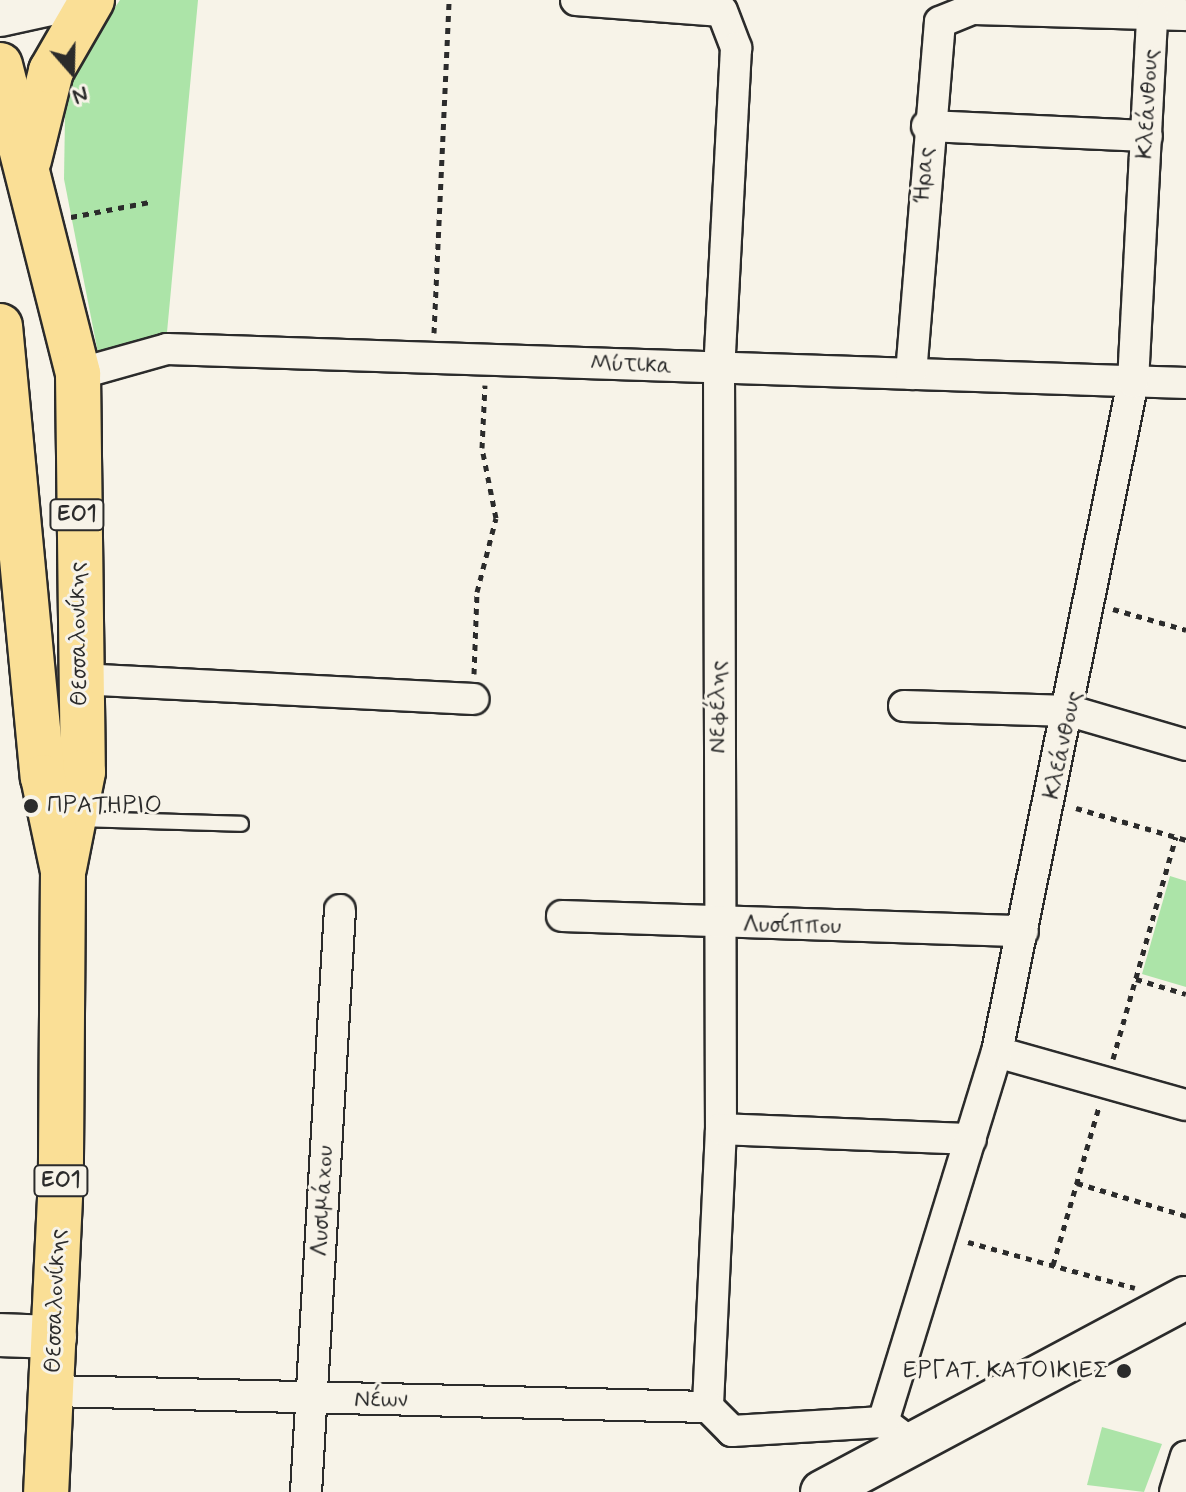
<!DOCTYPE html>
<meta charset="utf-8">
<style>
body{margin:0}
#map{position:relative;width:1186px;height:1492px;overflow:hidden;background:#f7f3e8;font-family:Mynerve,sans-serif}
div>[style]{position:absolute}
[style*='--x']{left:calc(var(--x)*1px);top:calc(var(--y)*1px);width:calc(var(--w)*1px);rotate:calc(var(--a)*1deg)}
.green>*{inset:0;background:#ace4a8}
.path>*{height:5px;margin-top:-2.5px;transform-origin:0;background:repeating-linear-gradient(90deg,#2b2b2b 0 6px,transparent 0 12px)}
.roads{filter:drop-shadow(2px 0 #2b2b2b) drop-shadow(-2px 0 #2b2b2b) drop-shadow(0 2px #2b2b2b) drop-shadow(0 -2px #2b2b2b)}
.lane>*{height:14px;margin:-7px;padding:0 7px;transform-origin:7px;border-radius:7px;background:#f7f3e8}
.street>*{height:30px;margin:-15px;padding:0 15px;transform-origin:15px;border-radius:15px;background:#f7f3e8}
.secondary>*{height:42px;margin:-21px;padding:0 21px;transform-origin:21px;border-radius:21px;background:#f7f3e8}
.primary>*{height:44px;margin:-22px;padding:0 22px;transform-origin:22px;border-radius:22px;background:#fadf96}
.dots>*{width:22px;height:22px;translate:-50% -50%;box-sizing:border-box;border:4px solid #f7f3e8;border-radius:50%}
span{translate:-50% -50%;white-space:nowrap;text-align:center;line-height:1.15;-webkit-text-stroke:6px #f7f3e8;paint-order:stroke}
.shield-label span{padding:2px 6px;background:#f7f3e8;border:2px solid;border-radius:6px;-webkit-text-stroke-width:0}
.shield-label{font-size:22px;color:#2b2b2b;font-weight:700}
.street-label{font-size:24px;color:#2b2b2b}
.poi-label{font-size:24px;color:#2b2b2b}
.left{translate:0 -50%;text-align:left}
.right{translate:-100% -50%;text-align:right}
.north{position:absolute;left:32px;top:32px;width:80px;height:80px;-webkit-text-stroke:6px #f7f3e8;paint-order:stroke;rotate:160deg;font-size:22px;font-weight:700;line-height:32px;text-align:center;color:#2b2b2b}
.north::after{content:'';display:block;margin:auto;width:28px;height:36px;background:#2b2b2b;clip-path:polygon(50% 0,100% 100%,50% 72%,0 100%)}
</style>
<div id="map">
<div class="green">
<div style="clip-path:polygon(120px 0,198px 0,166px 343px,98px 353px,64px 179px,65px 115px,74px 69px)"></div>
<div style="clip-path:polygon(1170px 876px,1186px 881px,1186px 987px,1142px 974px)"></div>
<div style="clip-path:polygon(1102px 1427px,1162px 1444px,1144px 1492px,1087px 1485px)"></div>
</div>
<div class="path">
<div style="--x:71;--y:217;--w:80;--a:-10.8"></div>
<div style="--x:434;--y:333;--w:333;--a:-87.4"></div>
<div style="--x:1113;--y:609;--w:76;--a:16"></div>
<div style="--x:474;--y:674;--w:82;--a:-87.9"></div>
<div style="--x:477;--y:592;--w:76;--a:-75.6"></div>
<div style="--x:496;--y:518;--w:71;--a:-101.3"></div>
<div style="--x:482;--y:448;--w:63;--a:-87.3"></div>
<div style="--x:1076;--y:808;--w:115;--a:16.2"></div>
<div style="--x:1136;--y:979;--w:52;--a:16.7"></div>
<div style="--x:1113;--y:1059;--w:231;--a:-74.2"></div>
<div style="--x:1077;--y:1183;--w:114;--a:16.8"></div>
<div style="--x:968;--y:1242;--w:173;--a:15.4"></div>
<div style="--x:1053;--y:1265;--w:165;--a:-73.8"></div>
</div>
<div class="roads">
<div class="lane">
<div style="--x:77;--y:819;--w:164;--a:1.7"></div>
</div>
<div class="street">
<div style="--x:576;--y:0;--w:146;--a:4.3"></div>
<div style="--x:722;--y:11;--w:40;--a:69"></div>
<div style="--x:736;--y:48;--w:320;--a:93"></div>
<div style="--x:719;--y:368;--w:761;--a:89.85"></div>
<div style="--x:721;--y:1129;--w:278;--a:92.7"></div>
<div style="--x:972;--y:9;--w:214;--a:1.6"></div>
<div style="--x:927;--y:126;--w:220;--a:2.6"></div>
<div style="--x:78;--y:374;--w:92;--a:-15.7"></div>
<div style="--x:167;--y:349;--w:1020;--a:1.91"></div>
<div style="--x:911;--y:374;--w:353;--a:-85.3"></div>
<div style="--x:940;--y:22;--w:35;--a:-22"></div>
<div style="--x:972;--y:9;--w:9;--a:-84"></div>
<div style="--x:79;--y:679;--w:395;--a:2.9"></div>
<div style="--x:904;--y:706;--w:166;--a:1.7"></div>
<div style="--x:1070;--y:711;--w:121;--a:16.3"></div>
<div style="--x:562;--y:916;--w:461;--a:1.9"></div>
<div style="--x:997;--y:1052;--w:196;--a:15.7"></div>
<div style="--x:721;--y:1129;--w:250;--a:2.3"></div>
<div style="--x:53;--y:1391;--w:655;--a:1.4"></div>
<div style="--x:708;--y:1407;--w:34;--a:45"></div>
<div style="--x:732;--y:1431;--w:151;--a:-3.4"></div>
<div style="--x:912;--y:1444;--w:36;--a:-143"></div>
<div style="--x:883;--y:1422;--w:387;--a:-72.9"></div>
<div style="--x:997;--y:1052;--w:684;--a:-78.53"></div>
<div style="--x:1133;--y:382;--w:368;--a:-87"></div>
<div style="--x:306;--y:1492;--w:583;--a:-86.66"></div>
<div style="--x:1175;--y:1492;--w:37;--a:-73"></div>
</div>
<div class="secondary">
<div style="--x:0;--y:15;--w:70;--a:-12.4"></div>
<div style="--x:0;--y:1335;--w:55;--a:2.1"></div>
<div style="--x:822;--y:1492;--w:412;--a:-28.1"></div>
</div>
<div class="primary">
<div style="--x:0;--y:65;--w:319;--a:75.8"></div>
<div style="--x:78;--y:374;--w:398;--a:89.3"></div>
<div style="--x:83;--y:772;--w:98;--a:101.2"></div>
<div style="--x:29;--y:160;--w:92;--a:-76.1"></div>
<div style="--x:51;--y:71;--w:82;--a:-60"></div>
<div style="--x:0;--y:326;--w:453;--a:84.6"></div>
<div style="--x:43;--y:777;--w:96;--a:78"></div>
<div style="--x:63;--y:871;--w:306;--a:90.4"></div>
<div style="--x:61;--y:1177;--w:315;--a:92.7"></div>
</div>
</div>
<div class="dots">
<div style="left:31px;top:806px;background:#2b2b2b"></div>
<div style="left:1124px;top:1371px;background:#2b2b2b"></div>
</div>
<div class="shield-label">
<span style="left:77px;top:515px">ΕΟ1</span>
<span style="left:61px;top:1181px">ΕΟ1</span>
</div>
<div class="street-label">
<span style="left:1148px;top:104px;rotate:-87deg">Κλεάνθους</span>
<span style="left:924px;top:175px;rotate:-86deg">Ήρας</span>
<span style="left:631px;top:365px;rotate:2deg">Μύτικα</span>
<span style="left:79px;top:634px;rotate:-91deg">Θεσσαλονίκης</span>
<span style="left:718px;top:707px;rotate:-90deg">Νεφέλης</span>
<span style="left:1063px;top:745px;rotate:-78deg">Κλεάνθους</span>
<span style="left:792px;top:926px;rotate:1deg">Λυσίππου</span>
<span style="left:323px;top:1201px;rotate:-87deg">Λυσιμάχου</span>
<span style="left:56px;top:1301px;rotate:-88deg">Θεσσαλονίκης</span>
<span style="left:381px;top:1400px;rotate:1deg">Νέων</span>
</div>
<div class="poi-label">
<span class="left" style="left:47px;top:806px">ΠΡΑΤΗΡΙΟ</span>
<span class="right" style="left:1108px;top:1371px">ΕΡΓΑΤ. ΚΑΤΟΙΚΙΕΣ</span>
</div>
<div class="north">N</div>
</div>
